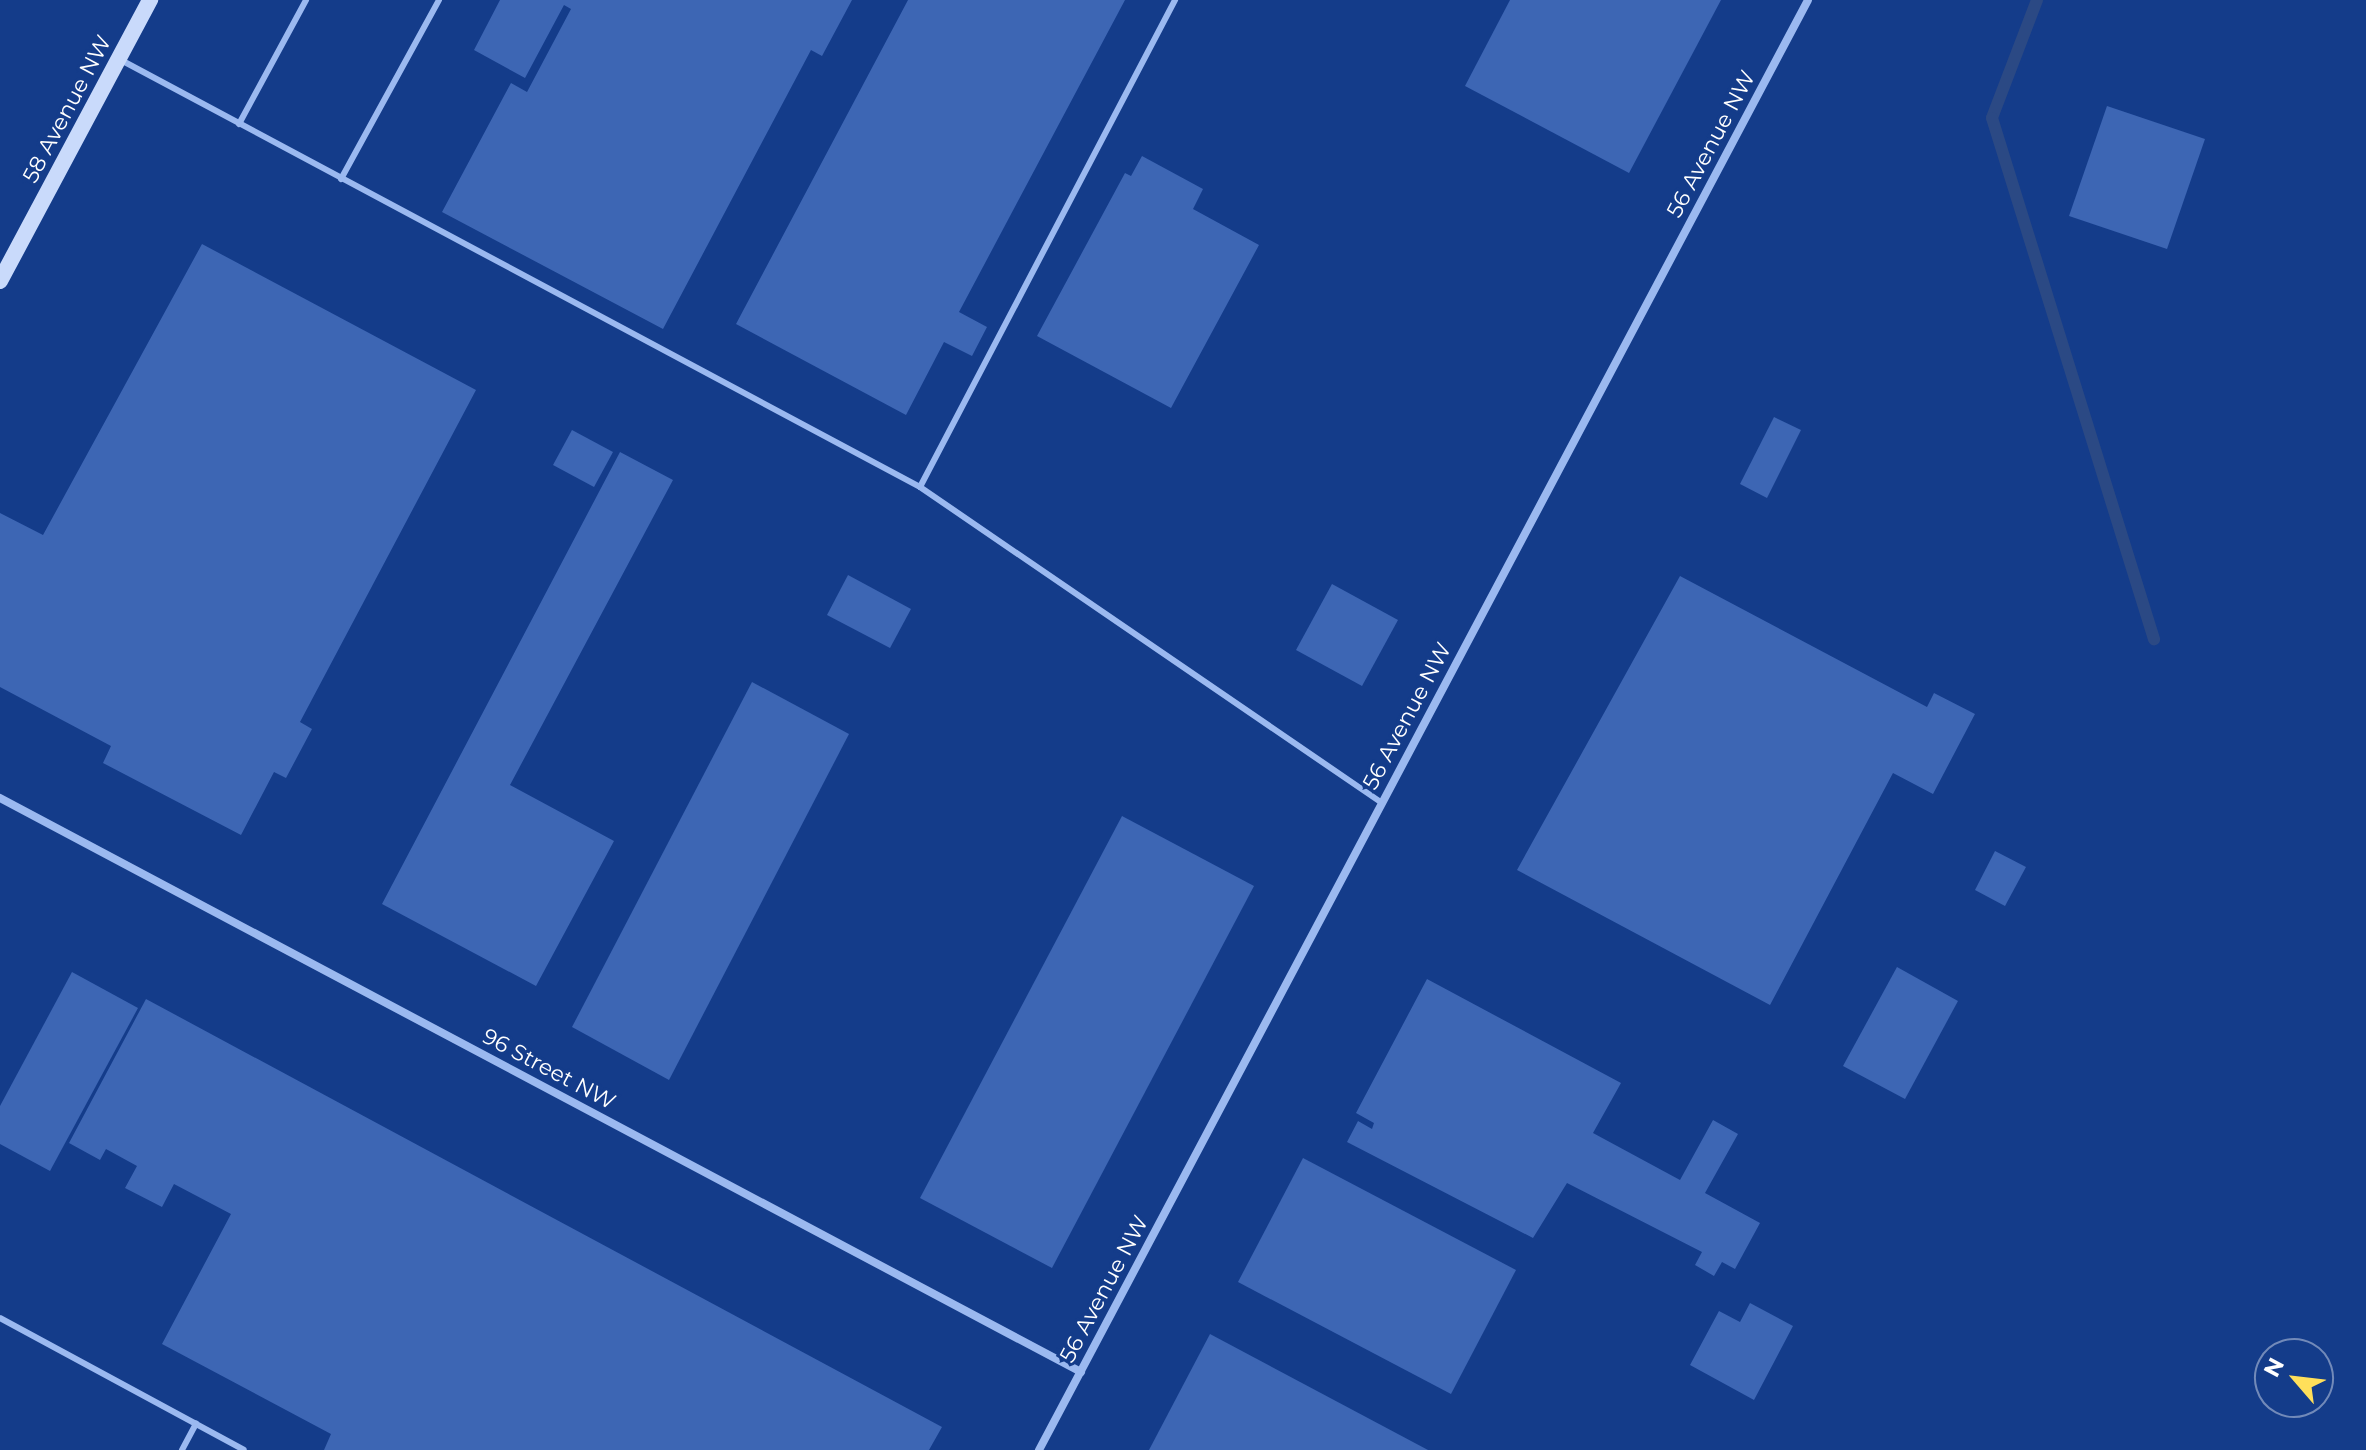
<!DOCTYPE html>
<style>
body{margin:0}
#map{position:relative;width:2366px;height:1450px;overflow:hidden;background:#143c8a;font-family:Montserrat,sans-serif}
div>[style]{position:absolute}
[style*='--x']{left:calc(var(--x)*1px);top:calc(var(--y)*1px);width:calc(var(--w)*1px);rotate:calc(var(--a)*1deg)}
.stream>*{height:12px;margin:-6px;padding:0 6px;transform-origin:6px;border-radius:6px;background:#2b4984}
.building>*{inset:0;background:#3d66b4}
.lane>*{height:6px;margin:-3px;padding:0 3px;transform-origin:3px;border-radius:3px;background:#9bb9f0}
.street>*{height:8px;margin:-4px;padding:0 4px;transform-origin:4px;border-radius:4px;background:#9bb9f0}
.secondary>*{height:16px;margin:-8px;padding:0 8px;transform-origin:8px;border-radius:8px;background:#c9dafb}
span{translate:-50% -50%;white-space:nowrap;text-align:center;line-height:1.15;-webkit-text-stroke:6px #143c8a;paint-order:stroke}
.street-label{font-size:22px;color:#fff}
.north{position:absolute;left:2254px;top:1338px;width:80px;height:80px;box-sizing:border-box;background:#143c8a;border:2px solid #728ab9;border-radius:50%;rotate:298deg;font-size:22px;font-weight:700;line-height:32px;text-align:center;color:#fff}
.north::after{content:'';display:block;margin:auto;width:28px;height:36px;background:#ffdf5a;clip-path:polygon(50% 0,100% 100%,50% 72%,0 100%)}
</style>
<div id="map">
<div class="stream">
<div style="--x:2037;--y:0;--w:126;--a:110.9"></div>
<div style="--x:1992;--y:118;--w:546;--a:72.73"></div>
</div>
<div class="building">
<div style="clip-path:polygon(500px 0,852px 0,822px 56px,811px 50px,663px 329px,442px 212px,511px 83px,527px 92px,571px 9px,564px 5px,525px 78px,474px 50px)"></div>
<div style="clip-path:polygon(908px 0,1125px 0,959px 312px,987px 327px,972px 356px,944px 342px,906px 415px,736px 324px)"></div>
<div style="clip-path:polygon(1510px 0,1721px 0,1629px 173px,1465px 86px)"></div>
<div style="clip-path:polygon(2107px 106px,2205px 139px,2167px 249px,2069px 216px)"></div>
<div style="clip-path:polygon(1142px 156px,1203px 189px,1193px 209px,1259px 245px,1171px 408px,1037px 336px,1125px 173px,1131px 176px)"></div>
<div style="clip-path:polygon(202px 244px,476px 390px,300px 722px,312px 729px,286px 778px,274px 772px,241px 835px,103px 763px,111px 746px,0 687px,0 513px,43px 535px)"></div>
<div style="clip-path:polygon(1774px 417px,1801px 430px,1767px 498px,1740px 484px)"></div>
<div style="clip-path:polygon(572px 430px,613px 452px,594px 487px,553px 465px)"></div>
<div style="clip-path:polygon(620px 452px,673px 480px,510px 785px,614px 841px,536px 986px,382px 904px)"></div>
<div style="clip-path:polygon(848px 575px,911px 609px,890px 648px,827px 615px)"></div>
<div style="clip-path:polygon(1680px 576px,1927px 707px,1934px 693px,1975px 714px,1933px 794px,1893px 773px,1770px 1005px,1517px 870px)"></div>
<div style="clip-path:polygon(1332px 584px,1398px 620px,1362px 686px,1296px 650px)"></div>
<div style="clip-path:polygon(752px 682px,849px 734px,669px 1080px,572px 1027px)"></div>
<div style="clip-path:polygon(1122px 816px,1254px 886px,1052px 1268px,920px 1198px)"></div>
<div style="clip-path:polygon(1995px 851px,2026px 867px,2005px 906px,1975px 890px)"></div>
<div style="clip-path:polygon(1897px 967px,1958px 1001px,1905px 1099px,1843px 1066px)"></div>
<div style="clip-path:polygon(72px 972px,138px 1008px,50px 1171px,0 1144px,0 1106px)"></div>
<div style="clip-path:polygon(1427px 979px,1621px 1083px,1593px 1133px,1680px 1180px,1713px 1120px,1738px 1134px,1705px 1193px,1760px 1223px,1735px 1269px,1722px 1262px,1714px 1276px,1695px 1265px,1702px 1252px,1567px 1183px,1533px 1238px,1347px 1142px,1358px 1121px,1372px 1129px,1374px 1123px,1356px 1113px)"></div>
<div style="clip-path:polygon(146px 999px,942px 1427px,929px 1450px,324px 1450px,331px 1434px,162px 1344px,231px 1214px,174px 1184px,162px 1207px,125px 1188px,137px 1166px,106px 1149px,100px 1160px,69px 1143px)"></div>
<div style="clip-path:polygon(1303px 1158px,1516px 1270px,1451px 1394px,1238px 1282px)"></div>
<div style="clip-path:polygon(1750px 1303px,1793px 1326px,1754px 1400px,1690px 1365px,1719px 1311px,1740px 1322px)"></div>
<div style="clip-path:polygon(1210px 1334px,1428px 1450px,1149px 1450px)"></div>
</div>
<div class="lane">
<div style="--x:119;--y:59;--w:908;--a:28.12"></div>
<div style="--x:920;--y:487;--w:550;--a:-62.36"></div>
<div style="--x:239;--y:124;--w:141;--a:-61.6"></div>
<div style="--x:341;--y:179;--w:204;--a:-61.3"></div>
<div style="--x:920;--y:487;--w:560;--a:34.37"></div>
<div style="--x:0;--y:1318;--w:277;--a:28.4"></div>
<div style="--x:182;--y:1450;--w:30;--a:-62"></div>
</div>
<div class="street">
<div style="--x:0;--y:798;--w:1224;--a:27.97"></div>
<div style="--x:1039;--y:1450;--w:1641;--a:-62.06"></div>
</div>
<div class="secondary">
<div style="--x:0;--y:281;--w:319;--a:-61.9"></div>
</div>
<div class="street-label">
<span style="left:67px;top:109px;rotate:-62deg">58 Avenue NW</span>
<span style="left:1711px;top:144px;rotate:-62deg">56 Avenue NW</span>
<span style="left:1407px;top:716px;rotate:-62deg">56 Avenue NW</span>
<span style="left:549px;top:1069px;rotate:28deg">96 Street NW</span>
<span style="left:1104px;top:1289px;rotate:-62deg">56 Avenue NW</span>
</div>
<div class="north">N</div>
</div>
